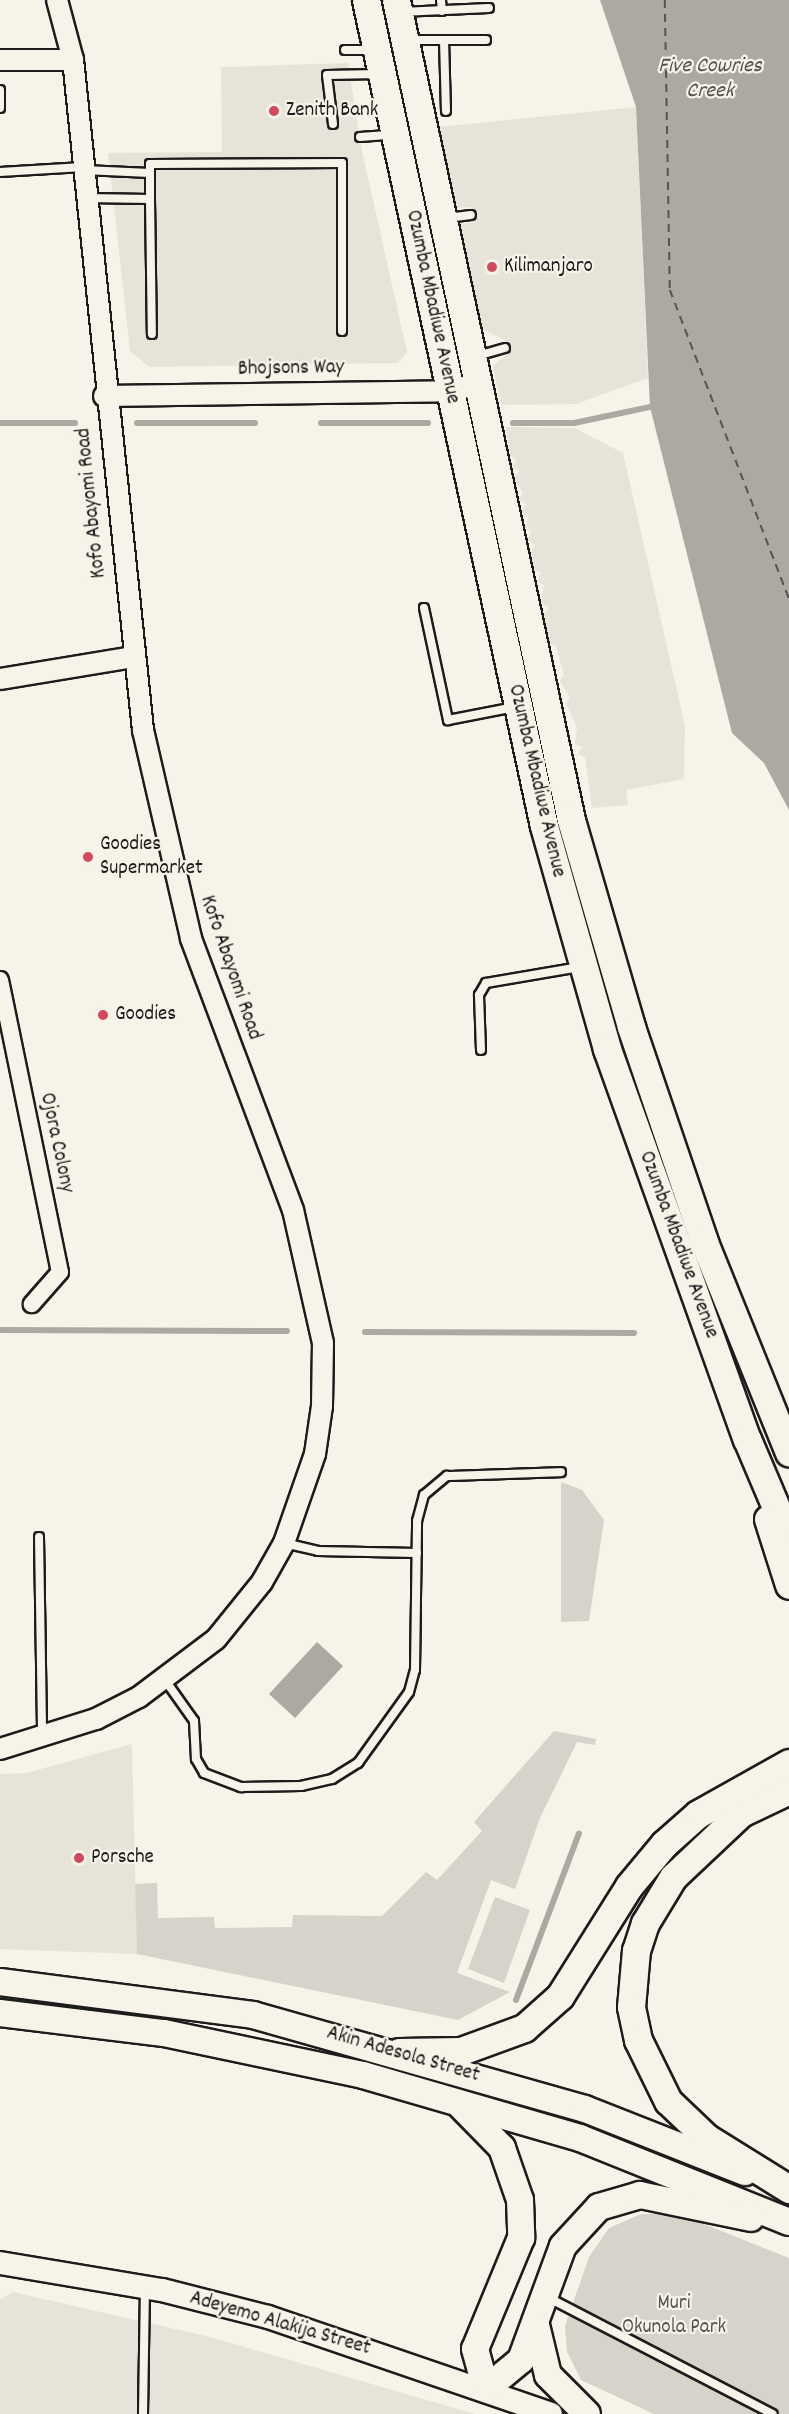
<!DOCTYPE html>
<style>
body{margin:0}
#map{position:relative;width:789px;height:2414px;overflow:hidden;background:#f7f3e8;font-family:Dekko,sans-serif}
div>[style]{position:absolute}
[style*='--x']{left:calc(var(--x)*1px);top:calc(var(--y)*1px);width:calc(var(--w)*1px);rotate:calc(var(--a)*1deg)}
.built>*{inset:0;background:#e6e3d9}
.green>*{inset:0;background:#d7d3cb}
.water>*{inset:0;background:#aca9a2}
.stream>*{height:6px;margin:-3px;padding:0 3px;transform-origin:3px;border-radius:3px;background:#aca9a2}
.ferry>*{height:1.5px;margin-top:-0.75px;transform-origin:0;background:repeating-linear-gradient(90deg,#565452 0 8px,transparent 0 14px)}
.roads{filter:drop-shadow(2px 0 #1c1c1c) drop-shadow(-2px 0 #1c1c1c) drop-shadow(0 2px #1c1c1c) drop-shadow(0 -2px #1c1c1c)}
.service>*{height:8px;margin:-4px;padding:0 4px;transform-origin:4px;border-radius:4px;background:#f7f3e8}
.minor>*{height:16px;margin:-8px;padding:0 8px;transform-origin:8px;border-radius:8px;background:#f7f3e8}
.tertiary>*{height:20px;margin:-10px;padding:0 10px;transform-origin:10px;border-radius:10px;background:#f7f3e8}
.secondary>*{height:22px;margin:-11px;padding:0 11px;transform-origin:11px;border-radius:11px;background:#f7f3e8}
.primary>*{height:26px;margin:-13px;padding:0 13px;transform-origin:13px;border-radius:13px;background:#f7f3e8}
.trunk>*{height:27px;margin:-13.5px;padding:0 13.5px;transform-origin:13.5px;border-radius:13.5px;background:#f7f3e8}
.dots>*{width:16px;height:16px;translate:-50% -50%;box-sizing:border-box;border:3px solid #f7f3e8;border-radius:50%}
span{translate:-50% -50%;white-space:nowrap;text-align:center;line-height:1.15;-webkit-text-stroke:4.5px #f7f3e8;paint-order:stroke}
.poi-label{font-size:21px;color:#1c1c1c}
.left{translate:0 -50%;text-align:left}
.street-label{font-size:21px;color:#1c1c1c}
.park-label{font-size:21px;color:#545351}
.water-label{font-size:22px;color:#565452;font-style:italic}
</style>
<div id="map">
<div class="built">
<div style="clip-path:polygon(348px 63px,362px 151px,407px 352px,398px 363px,150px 367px,130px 351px,108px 153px,222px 152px,221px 67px)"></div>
<div style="clip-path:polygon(636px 107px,648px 378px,576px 404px,501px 405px,493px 366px,506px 355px,505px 340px,479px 328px,456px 224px,472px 223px,470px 207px,456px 208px,439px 127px)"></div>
<div style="clip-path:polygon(506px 427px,574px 428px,623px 453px,685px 726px,684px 779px,626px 790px,628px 805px,592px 808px,585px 757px,578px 754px,582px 747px,575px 744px,577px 728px,566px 704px,570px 698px,560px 681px,564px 675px,556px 646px,549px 644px,544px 614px,549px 608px,541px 603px,544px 585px,537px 581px,541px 573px,534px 569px,530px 553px,535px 545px,527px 540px,532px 531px,524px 527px,529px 518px,521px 512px,526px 504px,518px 500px,523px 493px,514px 478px,519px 471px,512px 467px,517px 460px,510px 456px)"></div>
<div style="clip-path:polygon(132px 1744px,137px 1954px,0 1949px,0 1774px,26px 1773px)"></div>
<div style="clip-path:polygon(13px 2292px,210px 2337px,475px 2414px,0 2414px,0 2299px)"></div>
</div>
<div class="green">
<div style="clip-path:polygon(561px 1482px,582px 1490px,604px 1520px,589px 1621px,561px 1622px)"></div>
<div style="clip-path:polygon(554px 1731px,596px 1739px,595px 1745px,577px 1742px,540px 1818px,515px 1889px,491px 1880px,457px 1973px,510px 1992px,458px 2020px,137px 1954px,135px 1884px,157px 1883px,158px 1918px,214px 1917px,215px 1928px,292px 1927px,293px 1915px,382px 1916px,426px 1872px,437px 1880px,482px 1831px,474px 1822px)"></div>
<div style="clip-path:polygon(495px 1897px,530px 1910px,504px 1983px,468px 1969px)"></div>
<div style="clip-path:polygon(641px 2214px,679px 2214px,789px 2258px,789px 2414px,654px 2414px,581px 2380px,567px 2352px,565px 2326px,589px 2257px,609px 2228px)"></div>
</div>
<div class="water">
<div style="clip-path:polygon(600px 0,789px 0,789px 810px,764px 763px,732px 733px,650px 407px,636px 107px)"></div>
<div style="clip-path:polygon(317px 1642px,343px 1666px,295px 1718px,269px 1694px)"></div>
</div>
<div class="stream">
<div style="--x:0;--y:423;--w:75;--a:0"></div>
<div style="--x:137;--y:423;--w:118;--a:0"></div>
<div style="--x:321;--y:423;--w:107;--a:0"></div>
<div style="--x:513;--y:423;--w:61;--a:0"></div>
<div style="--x:574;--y:423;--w:78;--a:-11.9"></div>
<div style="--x:0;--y:1330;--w:287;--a:0.2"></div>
<div style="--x:365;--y:1332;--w:269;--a:0.2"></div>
<div style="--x:516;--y:2000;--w:178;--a:-69.3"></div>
</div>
<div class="ferry">
<div style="--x:665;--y:0;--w:290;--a:89"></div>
<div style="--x:670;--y:290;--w:331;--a:68.9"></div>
</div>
<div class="roads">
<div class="service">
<div style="--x:441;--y:0;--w:11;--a:85"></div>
<div style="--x:401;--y:12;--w:88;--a:-2.6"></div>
<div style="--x:408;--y:40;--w:78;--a:0"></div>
<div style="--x:444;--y:40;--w:71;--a:88.4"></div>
<div style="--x:345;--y:50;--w:28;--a:0"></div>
<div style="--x:0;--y:90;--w:18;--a:90"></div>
<div style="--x:333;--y:124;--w:49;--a:-97"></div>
<div style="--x:327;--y:75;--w:51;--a:-1.1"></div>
<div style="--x:360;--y:137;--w:31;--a:-4"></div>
<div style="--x:84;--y:170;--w:66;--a:2.6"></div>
<div style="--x:150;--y:173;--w:9;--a:-90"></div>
<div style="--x:150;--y:164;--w:192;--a:-0.3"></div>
<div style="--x:342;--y:163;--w:168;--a:90"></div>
<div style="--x:0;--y:172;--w:83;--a:-3.4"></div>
<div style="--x:86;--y:198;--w:64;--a:0.9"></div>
<div style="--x:150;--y:199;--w:135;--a:89.2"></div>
<div style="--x:150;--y:199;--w:26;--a:-90"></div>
<div style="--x:447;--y:218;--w:24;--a:-7"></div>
<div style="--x:477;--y:356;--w:29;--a:-16"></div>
<div style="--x:424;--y:608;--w:115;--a:77.9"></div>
<div style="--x:448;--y:720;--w:68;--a:-11"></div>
<div style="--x:481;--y:1050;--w:55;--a:-92.1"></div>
<div style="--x:479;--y:995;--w:14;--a:-60"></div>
<div style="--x:486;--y:983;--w:95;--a:-9.7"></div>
<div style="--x:39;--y:1537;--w:200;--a:89.1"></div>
<div style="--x:284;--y:1543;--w:35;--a:13"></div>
<div style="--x:318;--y:1551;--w:99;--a:1.2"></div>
<div style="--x:165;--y:1680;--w:50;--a:54.7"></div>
<div style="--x:194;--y:1721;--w:38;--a:87"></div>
<div style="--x:196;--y:1759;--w:16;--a:60"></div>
<div style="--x:204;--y:1773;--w:40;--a:21"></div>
<div style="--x:241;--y:1787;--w:60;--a:-1"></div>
<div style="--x:301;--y:1786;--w:32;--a:-13"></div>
<div style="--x:332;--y:1779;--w:31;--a:-32"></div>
<div style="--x:358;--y:1763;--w:87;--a:-54.3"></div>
<div style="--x:409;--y:1692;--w:23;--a:-75"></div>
<div style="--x:415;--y:1670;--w:149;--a:-89.2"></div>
<div style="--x:417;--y:1521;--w:27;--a:-75"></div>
<div style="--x:424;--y:1495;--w:30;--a:-40"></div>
<div style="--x:447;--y:1476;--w:114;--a:-2"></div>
<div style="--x:547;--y:2297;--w:254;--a:27.4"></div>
<div style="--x:143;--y:2414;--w:127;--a:-89.1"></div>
</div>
<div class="minor">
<div style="--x:0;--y:980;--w:298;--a:78.4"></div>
<div style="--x:60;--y:1272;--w:43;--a:131.2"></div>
</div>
<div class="tertiary">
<div style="--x:0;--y:60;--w:73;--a:0"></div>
<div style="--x:104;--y:396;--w:346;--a:-0.8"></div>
<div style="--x:450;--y:391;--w:28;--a:-15"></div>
<div style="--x:0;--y:679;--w:135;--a:-9.4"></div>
<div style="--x:0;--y:1749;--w:101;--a:-17.4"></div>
<div style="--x:96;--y:1719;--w:48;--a:-27.1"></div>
<div style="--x:139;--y:1697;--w:96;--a:-37"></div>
<div style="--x:216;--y:1639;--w:73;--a:-51.1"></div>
<div style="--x:262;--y:1582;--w:45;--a:-60.6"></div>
<div style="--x:284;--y:1543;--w:94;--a:-70.8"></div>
<div style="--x:315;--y:1454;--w:49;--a:-81.7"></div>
<div style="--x:322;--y:1406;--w:63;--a:-89.1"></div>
<div style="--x:323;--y:1343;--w:136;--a:-102.7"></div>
<div style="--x:293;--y:1210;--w:290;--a:-110.6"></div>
<div style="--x:191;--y:938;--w:213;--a:-103"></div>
<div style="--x:143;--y:730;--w:674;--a:-95.96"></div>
<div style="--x:73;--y:60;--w:62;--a:-104.9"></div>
</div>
<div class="secondary">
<div style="--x:0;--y:2263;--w:164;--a:9.5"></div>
<div style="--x:162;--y:2290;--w:109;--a:14.3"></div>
<div style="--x:268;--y:2317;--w:299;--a:18.9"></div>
</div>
<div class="primary">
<div style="--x:0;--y:1982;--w:255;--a:7.4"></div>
<div style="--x:253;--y:2015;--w:345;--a:15.8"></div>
<div style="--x:585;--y:2109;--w:172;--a:21.5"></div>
<div style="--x:0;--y:2013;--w:165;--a:7"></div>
<div style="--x:164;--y:2033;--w:203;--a:11.9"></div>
<div style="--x:363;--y:2075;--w:226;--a:16.2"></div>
<div style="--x:580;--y:2138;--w:225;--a:21.9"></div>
<div style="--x:458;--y:2103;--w:63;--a:45.6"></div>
<div style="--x:502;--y:2148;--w:55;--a:70.9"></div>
<div style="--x:520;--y:2200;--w:38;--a:88"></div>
<div style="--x:521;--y:2238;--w:120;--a:112.5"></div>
<div style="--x:475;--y:2349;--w:41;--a:74.6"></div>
<div style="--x:486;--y:2389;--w:45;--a:-39.6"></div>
<div style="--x:521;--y:2360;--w:121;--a:-69.8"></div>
<div style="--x:563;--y:2246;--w:53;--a:-47.3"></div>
<div style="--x:599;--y:2207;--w:43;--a:-16.3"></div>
<div style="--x:640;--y:2195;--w:113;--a:11.7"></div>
<div style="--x:536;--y:2325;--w:51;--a:76.5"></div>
<div style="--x:548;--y:2375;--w:55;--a:45"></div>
</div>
<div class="trunk">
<div style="--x:366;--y:0;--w:845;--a:77.84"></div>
<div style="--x:544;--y:826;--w:232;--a:74.2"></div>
<div style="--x:607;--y:1049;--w:414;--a:70.3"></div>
<div style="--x:747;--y:1439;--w:108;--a:67"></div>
<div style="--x:396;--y:0;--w:838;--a:77.95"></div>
<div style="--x:571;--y:820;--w:216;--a:73.8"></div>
<div style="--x:631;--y:1027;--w:227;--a:71.2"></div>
<div style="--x:704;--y:1242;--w:227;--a:68"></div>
<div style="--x:768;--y:1519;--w:69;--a:72.3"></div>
<div style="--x:789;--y:1790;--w:53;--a:154.4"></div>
<div style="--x:741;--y:1813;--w:93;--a:136.7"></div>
<div style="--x:673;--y:1877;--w:54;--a:121.3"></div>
<div style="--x:645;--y:1923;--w:28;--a:108"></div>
<div style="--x:636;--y:1950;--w:57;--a:95"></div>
<div style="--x:631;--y:2007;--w:34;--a:78"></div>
<div style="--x:638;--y:2040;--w:68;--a:63.8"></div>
<div style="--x:668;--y:2101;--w:54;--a:43.5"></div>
<div style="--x:707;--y:2138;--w:97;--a:31.9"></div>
<div style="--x:399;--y:2052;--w:62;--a:-0.9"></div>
<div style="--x:461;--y:2051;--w:67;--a:-20.1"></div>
<div style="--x:524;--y:2028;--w:48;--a:-41.6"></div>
<div style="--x:560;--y:1996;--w:130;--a:-57.9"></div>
<div style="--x:629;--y:1886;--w:55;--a:-50.2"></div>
<div style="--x:664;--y:1844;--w:45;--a:-41.4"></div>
<div style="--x:698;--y:1814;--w:104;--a:-29.3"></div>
</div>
</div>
<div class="dots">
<div style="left:274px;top:111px;background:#d1495b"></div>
<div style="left:492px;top:267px;background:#d1495b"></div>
<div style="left:88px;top:857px;background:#d1495b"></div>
<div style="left:103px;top:1015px;background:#d1495b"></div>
<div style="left:79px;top:1858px;background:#d1495b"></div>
</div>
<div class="poi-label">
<span class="left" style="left:286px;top:111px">Zenith Bank</span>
<span class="left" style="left:504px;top:267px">Kilimanjaro</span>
<span class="left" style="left:100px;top:857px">Goodies<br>Supermarket</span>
<span class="left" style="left:115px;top:1015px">Goodies</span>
<span class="left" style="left:91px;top:1858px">Porsche</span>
</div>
<div class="street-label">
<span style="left:432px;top:307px;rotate:78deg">Ozumba Mbadiwe Avenue</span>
<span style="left:291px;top:369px;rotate:-1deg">Bhojsons Way</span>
<span style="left:92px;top:503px;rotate:-96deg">Kofo Abayomi Road</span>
<span style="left:536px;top:781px;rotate:77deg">Ozumba Mbadiwe Avenue</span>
<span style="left:230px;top:968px;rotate:71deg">Kofo Abayomi Road</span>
<span style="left:56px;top:1143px;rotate:78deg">Ojora Colony</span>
<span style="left:678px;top:1245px;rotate:70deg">Ozumba Mbadiwe Avenue</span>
<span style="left:403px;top:2055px;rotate:16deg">Akin Adesola Street</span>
<span style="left:280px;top:2324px;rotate:16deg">Adeyemo Alakija Street</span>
</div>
<div class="park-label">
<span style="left:674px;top:2316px">Muri<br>Okunola Park</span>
</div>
<div class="water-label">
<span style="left:710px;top:79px">Five Cowries<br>Creek</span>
</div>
</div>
